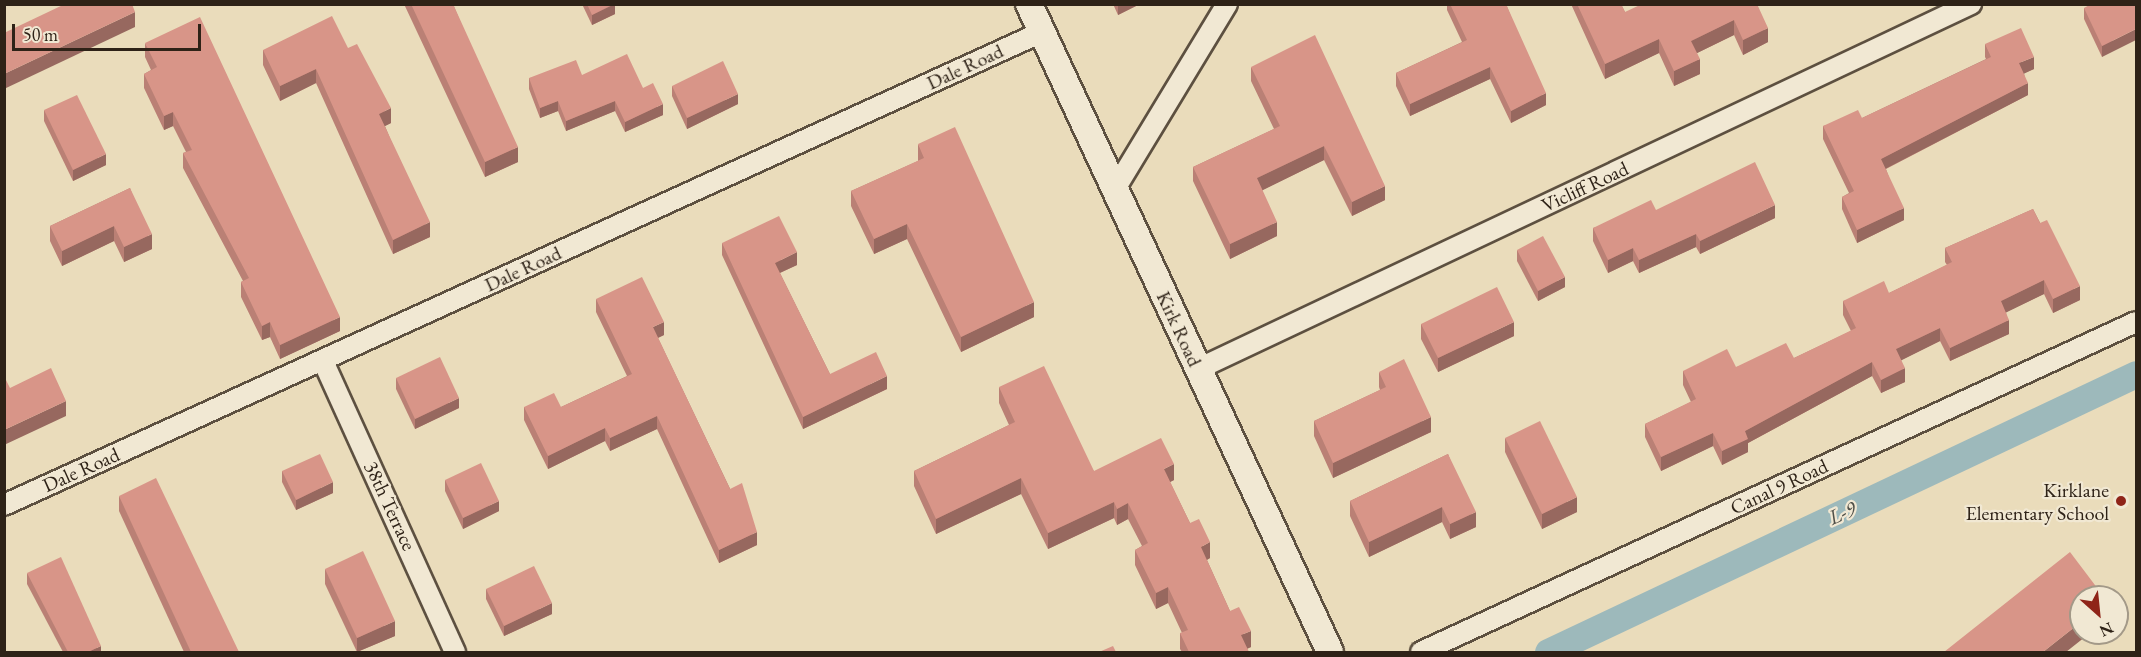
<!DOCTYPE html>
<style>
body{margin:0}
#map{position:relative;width:2141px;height:657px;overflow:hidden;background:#eadcbb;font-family:"EB Garamond",serif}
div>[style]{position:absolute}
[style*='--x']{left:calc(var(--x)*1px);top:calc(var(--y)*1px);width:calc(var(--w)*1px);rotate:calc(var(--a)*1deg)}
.canal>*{height:27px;margin:-13.5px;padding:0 13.5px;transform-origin:13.5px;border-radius:13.5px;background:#9db9bb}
.roads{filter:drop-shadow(2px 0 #5d5040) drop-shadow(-2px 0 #5d5040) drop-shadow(0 2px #5d5040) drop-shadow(0 -2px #5d5040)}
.minor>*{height:20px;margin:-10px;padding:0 10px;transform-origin:10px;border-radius:10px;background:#f1e8d3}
.tertiary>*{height:26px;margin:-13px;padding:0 13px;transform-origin:13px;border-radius:13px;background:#f1e8d3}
.wall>*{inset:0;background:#ba8075}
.shaded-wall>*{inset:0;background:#97685f}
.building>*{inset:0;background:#d89588}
.dots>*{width:16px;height:16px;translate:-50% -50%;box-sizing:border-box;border:3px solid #f1e8d3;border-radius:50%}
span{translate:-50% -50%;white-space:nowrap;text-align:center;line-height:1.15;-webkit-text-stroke:4.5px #f1e8d3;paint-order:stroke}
.street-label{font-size:20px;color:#2e2217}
.poi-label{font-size:20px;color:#2e2217}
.right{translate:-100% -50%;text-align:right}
.water-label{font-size:21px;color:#4f4f48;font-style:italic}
.frame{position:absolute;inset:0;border:6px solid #2e2217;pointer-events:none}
.north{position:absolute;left:2069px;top:585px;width:60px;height:60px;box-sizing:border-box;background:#f1e8d3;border:2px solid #a39988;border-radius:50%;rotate:153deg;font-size:16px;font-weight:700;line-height:24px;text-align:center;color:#2e2217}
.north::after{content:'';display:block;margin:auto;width:21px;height:27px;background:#8f2418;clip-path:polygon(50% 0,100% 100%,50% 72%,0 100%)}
.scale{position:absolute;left:12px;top:24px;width:189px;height:27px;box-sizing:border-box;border:3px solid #2e2217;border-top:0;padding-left:8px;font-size:18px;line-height:21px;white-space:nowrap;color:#2e2217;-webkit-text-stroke:4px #f1e8d3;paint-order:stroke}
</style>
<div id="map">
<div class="canal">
<div style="--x:1548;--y:652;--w:650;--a:-25.3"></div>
</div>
<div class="roads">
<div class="minor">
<div style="--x:1115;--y:189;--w:216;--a:-58.8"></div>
<div style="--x:323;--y:361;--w:320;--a:65.6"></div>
<div style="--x:1198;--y:369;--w:855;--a:-25.28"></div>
<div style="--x:4;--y:505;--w:1141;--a:-24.5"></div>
<div style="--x:1421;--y:652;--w:787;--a:-24.78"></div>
</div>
<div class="tertiary">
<div style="--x:1029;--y:4;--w:714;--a:65.08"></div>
</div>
</div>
<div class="wall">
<div style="clip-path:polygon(404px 4px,453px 4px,518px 162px,485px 177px)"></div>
<div style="clip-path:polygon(582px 4px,615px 4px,615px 14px,592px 25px)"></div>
<div style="clip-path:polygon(1113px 4px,1140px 4px,1118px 15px)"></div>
<div style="clip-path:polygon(1447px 4px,1506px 4px,1546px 105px,1511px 123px,1490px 79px,1410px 116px,1396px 86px,1396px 73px,1462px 42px,1447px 10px)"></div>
<div style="clip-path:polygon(1571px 4px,1621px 4px,1625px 12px,1757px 4px,1768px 42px,1743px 55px,1734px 35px,1697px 53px,1700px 74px,1674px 86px,1659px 53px,1605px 79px)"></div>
<div style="clip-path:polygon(2136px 4px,2102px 57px,2084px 19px,2084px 8px)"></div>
<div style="clip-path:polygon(145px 43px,340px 331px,280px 359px,270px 337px,262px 340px,241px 297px,241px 282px,243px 281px,183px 168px,183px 153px,186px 152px,173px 126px,164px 130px,144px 88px,144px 74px,151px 70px,145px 57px)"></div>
<div style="clip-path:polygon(1985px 44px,2034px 69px,2024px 73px,2028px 95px,1886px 169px,1904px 220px,1857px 243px,1842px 209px,1842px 197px,1849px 193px,1823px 139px,1823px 126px,1862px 118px,1986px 59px,1985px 57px)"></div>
<div style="clip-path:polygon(348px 48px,391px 123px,385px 126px,430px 237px,393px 254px,316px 83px,280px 101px,263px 65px,263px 50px)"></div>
<div style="clip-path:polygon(1251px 67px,1385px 200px,1352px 216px,1324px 160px,1262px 190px,1277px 236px,1230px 259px,1193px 181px,1193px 167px,1274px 129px,1251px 81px)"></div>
<div style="clip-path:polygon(582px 75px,643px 88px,663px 115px,625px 132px,615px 111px,566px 131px,558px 111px,540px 118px,529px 89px,529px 78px)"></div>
<div style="clip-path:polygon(672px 86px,738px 104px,687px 129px,672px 96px)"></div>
<div style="clip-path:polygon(44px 110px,106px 165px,73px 181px,44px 121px)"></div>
<div style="clip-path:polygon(918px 144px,1034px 317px,961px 352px,907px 239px,874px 254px,851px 206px,851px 191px,918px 161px)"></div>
<div style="clip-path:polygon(130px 188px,152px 249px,124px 262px,114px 241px,62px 266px,50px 241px,50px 226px)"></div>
<div style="clip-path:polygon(2033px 209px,2080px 300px,2053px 313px,2044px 294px,2006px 312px,2009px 334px,1950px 361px,1940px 341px,1901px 360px,1905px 382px,1881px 393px,1872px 376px,1748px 443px,1748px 452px,1722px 465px,1713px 446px,1661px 471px,1645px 437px,1645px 424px,1691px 402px,1683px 385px,1683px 371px,1736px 367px,1794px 358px,1851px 331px,1843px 315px,1843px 301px,1889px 293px,1947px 265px,1945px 262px,1945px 248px)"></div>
<div style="clip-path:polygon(1656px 210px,1775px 218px,1700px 254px,1696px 247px,1639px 273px,1633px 261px,1608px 273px,1593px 241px,1593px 228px)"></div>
<div style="clip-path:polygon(722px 243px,797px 265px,780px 273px,830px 374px,887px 389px,803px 429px,722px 255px)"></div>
<div style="clip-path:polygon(1517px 250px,1565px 287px,1538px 301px,1517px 261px)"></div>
<div style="clip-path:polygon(596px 299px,664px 335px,658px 338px,757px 545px,719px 563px,657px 429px,610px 451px,605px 441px,548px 469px,524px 420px,524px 407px,561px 407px,627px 376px,596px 312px)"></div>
<div style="clip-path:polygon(1421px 324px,1514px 336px,1438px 372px,1421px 339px)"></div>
<div style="clip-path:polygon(1379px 372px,1431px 432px,1333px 478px,1314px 436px,1314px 421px,1380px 390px,1379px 387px)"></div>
<div style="clip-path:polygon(396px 378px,459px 408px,415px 429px,396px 389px)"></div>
<div style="clip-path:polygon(999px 387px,1094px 471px,1174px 480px,1170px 482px,1190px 523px,1210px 558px,1207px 560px,1230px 611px,1251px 647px,1247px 649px,1249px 652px,1182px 652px,1180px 649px,1180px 633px,1182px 633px,1168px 603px,1156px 609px,1135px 565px,1135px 550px,1142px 546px,1128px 519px,1117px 525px,1114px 518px,1048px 549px,1021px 494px,936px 534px,914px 486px,914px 471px,1009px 425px,999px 403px)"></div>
<div style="clip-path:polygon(1505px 438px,1577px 512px,1542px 529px,1505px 452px)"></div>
<div style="clip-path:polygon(1448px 454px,1476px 527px,1450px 539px,1442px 522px,1369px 557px,1350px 516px,1350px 501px)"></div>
<div style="clip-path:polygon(282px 471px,333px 493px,296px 510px,282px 482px)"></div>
<div style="clip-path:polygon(445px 480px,499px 511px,463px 529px,445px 491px)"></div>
<div style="clip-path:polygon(119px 496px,239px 652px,184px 652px,119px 511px)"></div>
<div style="clip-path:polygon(325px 569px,395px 636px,357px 652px,325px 584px)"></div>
<div style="clip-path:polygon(27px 573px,101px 652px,63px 652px,27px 584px)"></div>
<div style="clip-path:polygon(486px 589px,552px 614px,504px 636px,486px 599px)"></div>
</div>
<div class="shaded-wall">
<div style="clip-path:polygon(615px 4px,615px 14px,592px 25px,592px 15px)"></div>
<div style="clip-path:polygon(1118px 4px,1140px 4px,1118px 15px)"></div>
<div style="clip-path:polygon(135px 12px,135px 27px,4px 89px,4px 74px)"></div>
<div style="clip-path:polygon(1734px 20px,1734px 35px,1691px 56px,1691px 41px)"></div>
<div style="clip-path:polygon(1768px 28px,1768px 42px,1743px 55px,1743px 40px)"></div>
<div style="clip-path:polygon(2136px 29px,2136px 40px,2102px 57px,2102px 46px)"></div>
<div style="clip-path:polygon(1659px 39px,1659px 53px,1605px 79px,1605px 64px)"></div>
<div style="clip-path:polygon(2034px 57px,2034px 69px,2019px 76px,2019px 63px)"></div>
<div style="clip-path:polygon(1700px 59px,1700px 74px,1674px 86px,1674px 71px)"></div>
<div style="clip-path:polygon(1490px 67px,1490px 79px,1410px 116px,1410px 104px)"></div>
<div style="clip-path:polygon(316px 69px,316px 83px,280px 101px,280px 86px)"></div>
<div style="clip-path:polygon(2028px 83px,2028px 95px,1881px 171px,1881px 159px)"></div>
<div style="clip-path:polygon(1546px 93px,1546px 105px,1511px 123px,1511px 111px)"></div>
<div style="clip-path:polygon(738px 94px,738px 104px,687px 129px,687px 118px)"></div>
<div style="clip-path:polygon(558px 101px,558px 111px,540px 118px,540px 108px)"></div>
<div style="clip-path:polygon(615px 101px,615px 111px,566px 131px,566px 121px)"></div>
<div style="clip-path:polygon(663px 104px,663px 115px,625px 132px,625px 122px)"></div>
<div style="clip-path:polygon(391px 108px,391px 123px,379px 129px,379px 114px)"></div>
<div style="clip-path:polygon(173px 112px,173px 126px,164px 130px,164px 116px)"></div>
<div style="clip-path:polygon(1324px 146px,1324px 160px,1257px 193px,1257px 178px)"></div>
<div style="clip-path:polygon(518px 147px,518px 162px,485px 177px,485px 162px)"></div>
<div style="clip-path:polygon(106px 154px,106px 165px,73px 181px,73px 170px)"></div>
<div style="clip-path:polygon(1385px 186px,1385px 200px,1352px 216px,1352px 202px)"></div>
<div style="clip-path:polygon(1775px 205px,1775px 218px,1700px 254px,1700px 241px)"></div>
<div style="clip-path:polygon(1904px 208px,1904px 220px,1857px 243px,1857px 230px)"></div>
<div style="clip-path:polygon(430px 222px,430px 237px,393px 254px,393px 240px)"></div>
<div style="clip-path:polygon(1277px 222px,1277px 236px,1230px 259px,1230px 244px)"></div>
<div style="clip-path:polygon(907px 224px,907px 239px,874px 254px,874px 239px)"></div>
<div style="clip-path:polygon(114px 226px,114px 241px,62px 266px,62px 251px)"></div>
<div style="clip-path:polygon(152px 234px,152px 249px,124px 262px,124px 247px)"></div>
<div style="clip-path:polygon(1696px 234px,1696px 247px,1639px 273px,1639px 260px)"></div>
<div style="clip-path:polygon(1633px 248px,1633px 261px,1608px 273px,1608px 260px)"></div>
<div style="clip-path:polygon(797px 252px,797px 265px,775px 275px,775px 263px)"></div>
<div style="clip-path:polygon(1565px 277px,1565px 287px,1538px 301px,1538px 291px)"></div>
<div style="clip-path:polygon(2044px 280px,2044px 294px,2001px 315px,2001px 301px)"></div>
<div style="clip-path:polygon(2080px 286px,2080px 300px,2053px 313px,2053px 299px)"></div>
<div style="clip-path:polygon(1034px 302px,1034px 317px,961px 352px,961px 337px)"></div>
<div style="clip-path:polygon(340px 317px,340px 331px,280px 359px,280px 345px)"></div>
<div style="clip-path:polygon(2009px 320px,2009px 334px,1950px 361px,1950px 348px)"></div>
<div style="clip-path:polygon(270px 322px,270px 337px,262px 340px,262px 326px)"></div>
<div style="clip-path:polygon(664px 322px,664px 335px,653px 340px,653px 327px)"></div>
<div style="clip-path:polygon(1514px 322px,1514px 336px,1438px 372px,1438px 358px)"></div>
<div style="clip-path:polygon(1940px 328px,1940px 341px,1896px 363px,1896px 349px)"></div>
<div style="clip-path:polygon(1872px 362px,1872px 376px,1748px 443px,1748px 452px,1722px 465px,1722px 451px,1745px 431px)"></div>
<div style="clip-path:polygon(1905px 368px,1905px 382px,1881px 393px,1881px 380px)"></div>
<div style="clip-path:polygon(887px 376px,887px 389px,803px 429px,803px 417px)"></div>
<div style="clip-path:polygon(459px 398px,459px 408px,415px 429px,415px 419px)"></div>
<div style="clip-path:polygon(66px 401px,66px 416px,4px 445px,4px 430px)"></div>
<div style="clip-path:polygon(657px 416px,657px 429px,610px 451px,610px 438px)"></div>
<div style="clip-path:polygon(1431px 417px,1431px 432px,1333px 478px,1333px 463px)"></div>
<div style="clip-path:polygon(605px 428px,605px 441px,548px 469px,548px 456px)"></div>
<div style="clip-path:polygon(1713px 433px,1713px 446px,1661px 471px,1661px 457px)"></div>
<div style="clip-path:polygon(1174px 464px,1174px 480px,1164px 485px,1164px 469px)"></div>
<div style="clip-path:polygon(1021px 478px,1021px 494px,936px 534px,936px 519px)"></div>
<div style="clip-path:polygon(333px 482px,333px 493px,296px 510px,296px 500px)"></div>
<div style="clip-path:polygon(1577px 497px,1577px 512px,1542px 529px,1542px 514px)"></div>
<div style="clip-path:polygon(499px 501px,499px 511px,463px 529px,463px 518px)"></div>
<div style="clip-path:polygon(1114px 502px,1114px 518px,1048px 549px,1048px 533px)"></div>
<div style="clip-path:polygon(1128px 503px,1128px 519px,1117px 525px,1117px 509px)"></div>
<div style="clip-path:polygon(1442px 507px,1442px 522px,1369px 557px,1369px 542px)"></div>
<div style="clip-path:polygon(1476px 512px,1476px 527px,1450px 539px,1450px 524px)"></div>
<div style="clip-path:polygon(757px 532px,757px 545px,719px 563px,719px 550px)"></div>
<div style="clip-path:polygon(1210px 542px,1210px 558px,1201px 563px,1201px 547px)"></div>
<div style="clip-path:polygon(1168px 587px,1168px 603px,1156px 609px,1156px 593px)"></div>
<div style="clip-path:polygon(552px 603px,552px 614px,504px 636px,504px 626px)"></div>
<div style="clip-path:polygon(395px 621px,395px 636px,357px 652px,357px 638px)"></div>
<div style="clip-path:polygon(2081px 622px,2081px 633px,2090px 633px,2066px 652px,2043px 652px)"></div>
<div style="clip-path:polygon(1251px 631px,1251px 647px,1241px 651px,1241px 635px)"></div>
<div style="clip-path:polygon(6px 633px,6px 648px,4px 648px,4px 634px)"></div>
<div style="clip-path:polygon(101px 646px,101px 652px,88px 652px)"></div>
</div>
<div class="building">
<div style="clip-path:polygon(65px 4px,132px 4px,135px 12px,4px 74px,4px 33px)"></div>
<div style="clip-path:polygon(411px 4px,453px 4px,518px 147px,485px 162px)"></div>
<div style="clip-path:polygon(587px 4px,614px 4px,592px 15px)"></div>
<div style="clip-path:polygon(1450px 4px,1506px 4px,1546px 93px,1511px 111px,1490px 67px,1410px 104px,1396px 73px,1467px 40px)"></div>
<div style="clip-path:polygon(1577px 4px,1621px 4px,1625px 12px,1642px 4px,1757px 4px,1768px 28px,1743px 40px,1734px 20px,1691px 41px,1700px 59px,1674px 71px,1659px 39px,1605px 64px)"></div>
<div style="clip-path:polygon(2091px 4px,2136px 4px,2136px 29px,2102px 46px,2084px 8px)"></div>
<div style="clip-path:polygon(332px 16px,348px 48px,357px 44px,391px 108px,379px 114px,430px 222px,393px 240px,316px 69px,280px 86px,263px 50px)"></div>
<div style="clip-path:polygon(200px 17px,340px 317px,280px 345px,270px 322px,262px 326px,241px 282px,249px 278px,183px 153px,192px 150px,173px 112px,164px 116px,144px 74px,157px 67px,145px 43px)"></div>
<div style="clip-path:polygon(2021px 28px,2034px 57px,2019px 63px,2028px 83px,1881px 159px,1904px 208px,1857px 230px,1842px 197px,1854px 191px,1823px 126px,1858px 110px,1862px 118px,1991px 57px,1985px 44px)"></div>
<div style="clip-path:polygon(1315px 35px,1385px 186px,1352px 202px,1324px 146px,1257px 178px,1277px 222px,1230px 244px,1193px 167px,1280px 126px,1251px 67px)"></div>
<div style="clip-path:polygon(627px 54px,643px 88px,653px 83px,663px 104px,625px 122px,615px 101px,566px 121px,558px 101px,540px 108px,529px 78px,576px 60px,582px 75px)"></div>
<div style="clip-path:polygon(723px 61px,738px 94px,687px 118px,672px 86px)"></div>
<div style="clip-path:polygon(77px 95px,106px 154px,73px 170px,44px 110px)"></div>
<div style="clip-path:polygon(955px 127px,1034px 302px,961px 337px,907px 224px,874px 239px,851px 191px,924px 158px,918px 144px)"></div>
<div style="clip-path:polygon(1755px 162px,1775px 205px,1700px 241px,1696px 234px,1639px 260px,1633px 248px,1608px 260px,1593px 228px,1651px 200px,1656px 210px)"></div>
<div style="clip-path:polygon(130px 188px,152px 234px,124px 247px,114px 226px,62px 251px,50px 226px)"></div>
<div style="clip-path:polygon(2033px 209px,2040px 223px,2047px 220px,2080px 286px,2053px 299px,2044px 280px,2001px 301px,2009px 320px,1950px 348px,1940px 328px,1896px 349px,1905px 368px,1881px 380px,1872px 362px,1745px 431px,1748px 439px,1722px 451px,1713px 433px,1661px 457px,1645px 424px,1696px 399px,1683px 371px,1727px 349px,1736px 367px,1786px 343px,1794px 358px,1856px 328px,1843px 301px,1884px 281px,1889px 293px,1952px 262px,1945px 248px)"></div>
<div style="clip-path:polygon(779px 216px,797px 252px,775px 263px,830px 374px,876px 352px,887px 376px,803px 417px,722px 243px)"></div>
<div style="clip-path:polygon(1543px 236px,1565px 277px,1538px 291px,1517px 250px)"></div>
<div style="clip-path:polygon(642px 277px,664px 322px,653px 327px,730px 489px,742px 483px,757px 532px,719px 550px,657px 416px,610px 438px,605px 428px,548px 456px,524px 407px,554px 393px,561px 407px,632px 374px,596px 299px)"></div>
<div style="clip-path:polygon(1497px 287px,1514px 322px,1438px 358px,1421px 324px)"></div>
<div style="clip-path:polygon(440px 357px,459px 398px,415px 419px,396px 378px)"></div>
<div style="clip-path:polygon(1404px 359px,1431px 417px,1333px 463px,1314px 421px,1386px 387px,1379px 372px)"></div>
<div style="clip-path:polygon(1044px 366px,1094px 471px,1161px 438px,1174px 464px,1164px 469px,1190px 523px,1199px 519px,1210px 542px,1201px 547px,1230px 611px,1239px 607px,1251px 631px,1241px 635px,1249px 652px,1189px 652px,1180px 633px,1188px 630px,1168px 587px,1156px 593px,1135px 550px,1148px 543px,1128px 503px,1117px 509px,1114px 502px,1048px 533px,1021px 478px,936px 519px,914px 471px,1015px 422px,999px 387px)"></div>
<div style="clip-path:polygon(51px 368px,66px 401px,4px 430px,4px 376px,10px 388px)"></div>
<div style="clip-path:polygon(1540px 421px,1577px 497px,1542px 514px,1505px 438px)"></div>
<div style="clip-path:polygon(320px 454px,333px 482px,296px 500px,282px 471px)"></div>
<div style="clip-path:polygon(1448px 454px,1476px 512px,1450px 524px,1442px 507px,1369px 542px,1350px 501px)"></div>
<div style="clip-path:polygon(481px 463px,499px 501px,463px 518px,445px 480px)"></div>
<div style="clip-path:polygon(156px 478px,239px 652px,191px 652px,119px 496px)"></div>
<div style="clip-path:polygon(363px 551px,395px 621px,357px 638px,325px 569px)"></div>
<div style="clip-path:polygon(2070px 552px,2104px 597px,2081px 597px,2081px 622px,2043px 652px,1944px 652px)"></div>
<div style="clip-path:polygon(61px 557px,101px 646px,88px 652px,68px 652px,27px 573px)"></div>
<div style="clip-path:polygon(534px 566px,552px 603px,504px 626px,486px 589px)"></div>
<div style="clip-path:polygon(1113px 646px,1116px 652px,1099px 652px)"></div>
</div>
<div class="dots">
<div style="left:2121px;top:501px;background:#8f2418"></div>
</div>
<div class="street-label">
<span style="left:965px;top:67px;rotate:-25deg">Dale Road</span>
<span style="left:1585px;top:187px;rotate:-25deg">Vicliff Road</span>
<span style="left:523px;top:269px;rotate:-25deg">Dale Road</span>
<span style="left:1179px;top:329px;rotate:65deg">Kirk Road</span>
<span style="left:81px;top:470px;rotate:-24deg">Dale Road</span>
<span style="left:1779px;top:487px;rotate:-25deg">Canal 9 Road</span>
<span style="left:390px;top:506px;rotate:65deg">38th Terrace</span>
</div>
<div class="poi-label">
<span class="right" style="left:2109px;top:502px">Kirklane<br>Elementary School</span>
</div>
<div class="water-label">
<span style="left:1842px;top:513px;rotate:-25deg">L-9</span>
</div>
<div class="frame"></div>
<div class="north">N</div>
<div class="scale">50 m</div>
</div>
